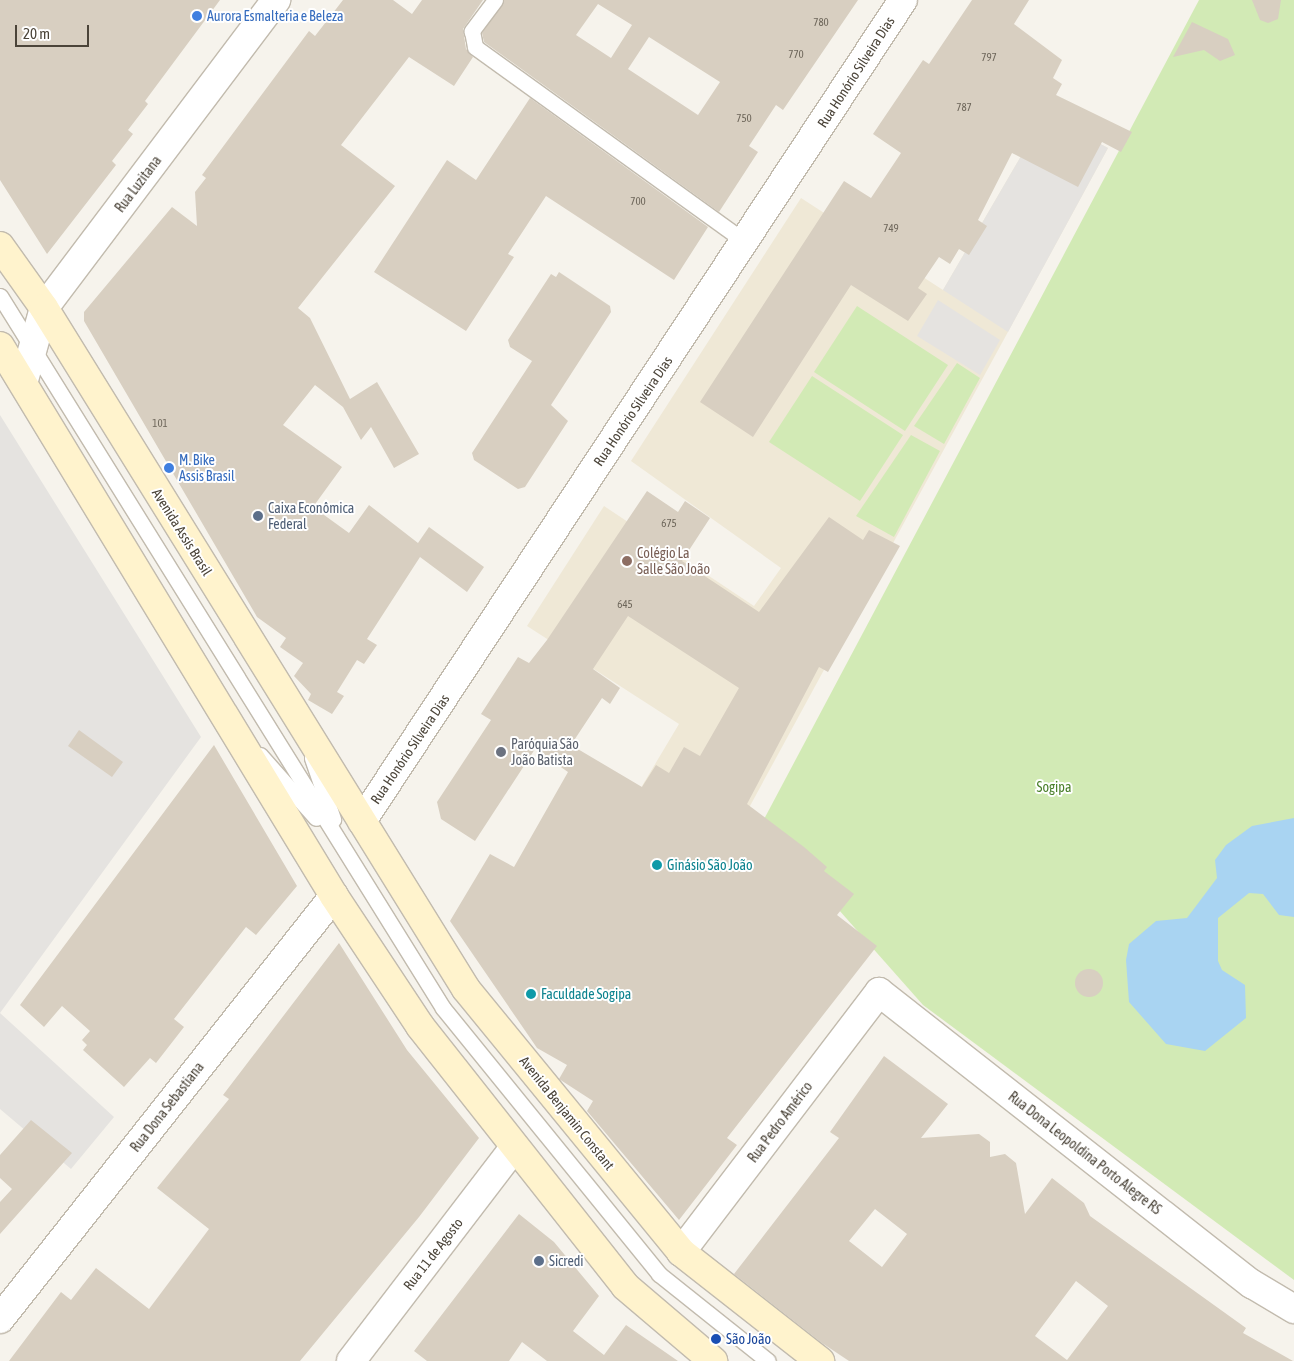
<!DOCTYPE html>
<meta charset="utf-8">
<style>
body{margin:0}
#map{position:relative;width:1294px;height:1361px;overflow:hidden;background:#f6f3ec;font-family:"Asap Condensed",sans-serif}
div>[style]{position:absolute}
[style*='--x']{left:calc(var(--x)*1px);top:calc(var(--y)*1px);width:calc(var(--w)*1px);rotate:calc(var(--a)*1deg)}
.education>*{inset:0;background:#efe8d6}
.green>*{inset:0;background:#d2eab5}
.parking>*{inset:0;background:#e5e3e0}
.water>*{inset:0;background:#a9d4f2}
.building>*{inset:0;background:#d8cfc1}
.round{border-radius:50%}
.roads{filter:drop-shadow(1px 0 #c2bbae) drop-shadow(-1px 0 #c2bbae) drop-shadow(0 1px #c2bbae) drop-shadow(0 -1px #c2bbae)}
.service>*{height:15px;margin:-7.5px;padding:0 7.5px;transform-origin:7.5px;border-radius:7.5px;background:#fff}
.minor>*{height:28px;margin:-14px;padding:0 14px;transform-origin:14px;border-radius:14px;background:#fff}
.tertiary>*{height:28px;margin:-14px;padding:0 14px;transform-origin:14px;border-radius:14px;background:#fff}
.secondary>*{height:28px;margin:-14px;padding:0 14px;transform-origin:14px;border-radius:14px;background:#fff3cd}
.dots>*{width:14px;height:14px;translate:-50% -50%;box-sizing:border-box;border:2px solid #fff;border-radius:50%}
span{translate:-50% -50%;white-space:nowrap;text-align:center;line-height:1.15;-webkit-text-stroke:4px #fff;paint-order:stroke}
.number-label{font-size:11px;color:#6e675b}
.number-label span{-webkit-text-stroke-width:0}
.shop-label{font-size:14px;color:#366cbe}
.left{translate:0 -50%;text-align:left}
.street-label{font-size:14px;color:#4b4439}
.service-label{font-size:14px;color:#4e5e75}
.education-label{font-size:14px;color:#785e54}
.worship-label{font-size:14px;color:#5b616d}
.park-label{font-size:14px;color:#4a7f2a}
.culture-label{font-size:14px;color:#0d838f}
.transit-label{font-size:14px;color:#164399}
.scale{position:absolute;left:15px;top:25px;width:74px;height:22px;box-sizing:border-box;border:2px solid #4b4439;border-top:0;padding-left:6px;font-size:15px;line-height:18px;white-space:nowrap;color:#4b4439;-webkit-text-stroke:4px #fff;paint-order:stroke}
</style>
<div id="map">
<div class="education">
<div style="clip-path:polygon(1045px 115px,1108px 148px,640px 1008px,543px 952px,679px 724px,527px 626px,604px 506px,754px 606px,781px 568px,631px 461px,801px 198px,943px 290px)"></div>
</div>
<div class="green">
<div style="clip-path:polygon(1199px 0,1294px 0,1294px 1280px,923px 1005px,762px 823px)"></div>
<div style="clip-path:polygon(857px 306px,948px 365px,905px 431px,814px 372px)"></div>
<div style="clip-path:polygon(957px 363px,980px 378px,944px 444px,914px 426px)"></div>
<div style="clip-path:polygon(812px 376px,903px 435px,860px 501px,769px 442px)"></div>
<div style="clip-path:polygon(911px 435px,940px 451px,894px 537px,856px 516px)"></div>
</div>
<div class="parking">
<div style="clip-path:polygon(1045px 115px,1108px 148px,1008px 332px,943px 290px)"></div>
<div style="clip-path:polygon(938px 300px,1000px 340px,980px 375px,917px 336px)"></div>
<div style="clip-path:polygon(0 415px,201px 737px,0 1013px,114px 1117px,71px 1169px,0 1109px)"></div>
</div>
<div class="water">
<div style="clip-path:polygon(1294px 818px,1294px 917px,1279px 915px,1263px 894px,1249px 893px,1218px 918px,1218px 961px,1222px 970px,1245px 985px,1246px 1018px,1205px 1051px,1166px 1044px,1129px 1002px,1126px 960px,1129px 944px,1156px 921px,1187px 918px,1217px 878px,1215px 860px,1226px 845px,1252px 826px)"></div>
</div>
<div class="building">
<div style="clip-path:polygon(0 0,220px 0,145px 101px,148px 104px,128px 130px,133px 134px,112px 161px,116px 165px,47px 254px,0 180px)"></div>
<div style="clip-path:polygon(343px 0,393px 0,412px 14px,422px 0,483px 0,463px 29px,466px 49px,473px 57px,454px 86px,409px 57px,341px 145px,395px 186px,298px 308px,310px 318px,350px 399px,377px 382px,419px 454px,394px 468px,371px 427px,361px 440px,343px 407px,315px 385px,283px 425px,342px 467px,313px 507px,349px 533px,369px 505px,418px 543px,429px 527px,484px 567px,467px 592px,420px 557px,367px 639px,377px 645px,364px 664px,357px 660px,337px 692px,344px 696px,332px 714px,308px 700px,311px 694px,294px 676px,303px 663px,280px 647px,286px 638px,257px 617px,84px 321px,84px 312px,172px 207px,197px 226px,195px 192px,206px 178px,202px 175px,309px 31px,315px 36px)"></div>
<div style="clip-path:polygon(evenodd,504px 0,858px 0,783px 110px,776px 105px,749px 146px,758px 152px,719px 212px,484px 42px,482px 33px,504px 0,598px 4px,632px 25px,611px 58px,576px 35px,598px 4px,504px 0,649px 37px,720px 82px,698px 115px,628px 69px,649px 37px)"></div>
<div style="clip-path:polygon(972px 0,1029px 0,1014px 24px,1062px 60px,1053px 78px,1062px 84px,1056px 95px,1132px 132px,1121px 152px,1102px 142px,1078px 187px,1012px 153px,978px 220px,987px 226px,969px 255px,959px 249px,950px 264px,939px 257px,918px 288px,927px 294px,908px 321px,851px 285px,753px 437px,700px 402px,844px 181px,871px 198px,901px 153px,873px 134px,923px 60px,929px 64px)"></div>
<div style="clip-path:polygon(1252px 0,1281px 0,1278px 19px,1268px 23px,1260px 20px)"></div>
<div style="clip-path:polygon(1192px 22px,1228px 39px,1235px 55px,1220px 61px,1204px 50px,1173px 57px)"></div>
<div style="clip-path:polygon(530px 98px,708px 227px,674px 280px,546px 196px,508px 254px,514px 257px,466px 331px,374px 272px,447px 160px,476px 180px)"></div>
<div style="clip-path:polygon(559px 272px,610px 306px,611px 312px,551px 405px,568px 421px,525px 487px,518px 489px,474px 460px,472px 453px,532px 361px,510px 347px,508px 340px,551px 274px,556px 277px)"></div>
<div style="clip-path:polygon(evenodd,647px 491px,678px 512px,685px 501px,710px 518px,682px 561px,759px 612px,829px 517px,863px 540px,869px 530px,900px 546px,828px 672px,819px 667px,747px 804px,804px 847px,827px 867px,824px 871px,854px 894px,837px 915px,877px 946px,727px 1138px,737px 1145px,679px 1220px,587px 1111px,593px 1101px,559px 1079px,567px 1065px,537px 1048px,450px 921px,490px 854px,514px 867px,568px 772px,535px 749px,475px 841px,441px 819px,437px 802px,491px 720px,481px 714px,518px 657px,529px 663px,547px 640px,647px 491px,628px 616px,739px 688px,700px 756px,684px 747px,669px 773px,656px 765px,642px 787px,571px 745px,602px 698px,610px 704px,620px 688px,593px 669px,628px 616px)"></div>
<div style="clip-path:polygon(79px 730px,123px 762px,112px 777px,68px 746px)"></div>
<div style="clip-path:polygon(214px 745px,297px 886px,256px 935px,246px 927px,174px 1019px,184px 1027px,156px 1063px,150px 1058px,124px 1087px,83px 1050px,87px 1045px,82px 1040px,90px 1031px,62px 1006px,44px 1027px,20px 1005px)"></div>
<div style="clip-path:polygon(339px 943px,407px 1050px,479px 1138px,419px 1217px,300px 1361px,9px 1361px,61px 1292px,71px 1300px,96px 1268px,149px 1309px,209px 1229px,157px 1188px,229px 1099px,223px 1095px)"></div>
<div class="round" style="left:1075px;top:969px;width:28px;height:28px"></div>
<div style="clip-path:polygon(evenodd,884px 1056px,948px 1104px,921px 1138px,979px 1134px,990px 1142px,990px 1157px,1005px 1154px,1016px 1163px,1025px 1214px,1052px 1178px,1084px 1203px,1090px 1216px,1246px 1328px,1243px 1333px,1293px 1361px,849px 1361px,822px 1343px,734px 1274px,839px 1138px,830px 1132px,884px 1056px,875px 1209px,907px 1234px,882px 1267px,849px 1241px,875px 1209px,884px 1056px,1076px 1281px,1108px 1306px,1067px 1360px,1035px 1336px,1076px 1281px)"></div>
<div style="clip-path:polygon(31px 1120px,72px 1153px,0 1234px,0 1202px,12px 1189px,0 1178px,0 1155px)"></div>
<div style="clip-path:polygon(519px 1214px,554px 1242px,599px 1296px,573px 1331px,604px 1355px,626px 1325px,678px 1361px,547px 1361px,522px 1342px,509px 1361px,427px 1361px,414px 1351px)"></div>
</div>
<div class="roads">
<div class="service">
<div style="--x:495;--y:0;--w:39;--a:127"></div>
<div style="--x:472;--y:31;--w:16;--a:79"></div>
<div style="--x:475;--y:47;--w:333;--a:35.8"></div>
<div style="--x:0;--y:296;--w:839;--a:58.11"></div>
<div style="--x:443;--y:1008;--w:343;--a:50.9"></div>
<div style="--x:659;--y:1274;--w:139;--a:38.6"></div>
<div style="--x:260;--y:755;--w:84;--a:48.4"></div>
<div style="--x:312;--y:758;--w:65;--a:71"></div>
</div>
<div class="minor">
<div style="--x:362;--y:821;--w:983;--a:-56.62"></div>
<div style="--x:681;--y:1252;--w:327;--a:-52.7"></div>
<div style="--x:879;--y:992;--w:474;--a:38.1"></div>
<div style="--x:1252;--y:1284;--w:49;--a:30.8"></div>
<div style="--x:351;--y:1361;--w:268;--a:-52.6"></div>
</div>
<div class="tertiary">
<div style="--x:24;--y:380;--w:75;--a:-74.5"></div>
<div style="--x:44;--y:308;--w:386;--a:-53"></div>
<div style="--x:0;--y:1319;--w:539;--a:-51.71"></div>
</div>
<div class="secondary">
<div style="--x:0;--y:246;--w:76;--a:54.6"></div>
<div style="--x:44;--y:308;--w:801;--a:58.21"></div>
<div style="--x:466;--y:989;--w:340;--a:50.7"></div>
<div style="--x:681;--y:1252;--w:177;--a:38.1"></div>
<div style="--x:0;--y:346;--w:643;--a:58.73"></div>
<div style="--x:334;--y:896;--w:156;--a:56.5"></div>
<div style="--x:420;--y:1026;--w:331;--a:51.7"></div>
<div style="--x:625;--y:1286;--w:116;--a:40.4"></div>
</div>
</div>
<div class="dots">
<div style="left:197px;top:16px;background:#3f7fe0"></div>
<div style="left:169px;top:468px;background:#3f7fe0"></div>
<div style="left:258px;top:516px;background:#5c6f8a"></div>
<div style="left:627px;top:561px;background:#8d6e63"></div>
<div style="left:501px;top:752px;background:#6b7280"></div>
<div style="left:657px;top:865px;background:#0f9aa8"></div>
<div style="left:531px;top:994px;background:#0f9aa8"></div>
<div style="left:539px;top:1261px;background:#5c6f8a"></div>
<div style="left:716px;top:1339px;background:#1a4fb4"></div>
</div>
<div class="number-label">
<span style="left:821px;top:22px">780</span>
<span style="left:796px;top:54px">770</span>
<span style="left:989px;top:57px">797</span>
<span style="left:964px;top:107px">787</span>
<span style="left:744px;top:118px">750</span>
<span style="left:638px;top:201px">700</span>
<span style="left:891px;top:228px">749</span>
<span style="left:160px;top:423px">101</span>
<span style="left:669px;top:523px">675</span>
<span style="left:625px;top:604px">645</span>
</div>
<div class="shop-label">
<span class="left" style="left:207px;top:16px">Aurora Esmalteria e Beleza</span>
<span class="left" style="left:179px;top:468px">M. Bike<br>Assis Brasil</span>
</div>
<div class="street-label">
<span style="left:856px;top:72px;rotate:-57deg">Rua Honório Silveira Dias</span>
<span style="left:138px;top:184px;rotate:-53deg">Rua Luzitana</span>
<span style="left:633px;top:411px;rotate:-56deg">Rua Honório Silveira Dias</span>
<span style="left:182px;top:532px;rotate:58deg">Avenida Assis Brasil</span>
<span style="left:410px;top:749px;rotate:-56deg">Rua Honório Silveira Dias</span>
<span style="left:167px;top:1107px;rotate:-52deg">Rua Dona Sebastiana</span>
<span style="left:567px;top:1113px;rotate:51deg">Avenida Benjamin Constant</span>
<span style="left:780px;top:1122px;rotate:-53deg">Rua Pedro Américo</span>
<span style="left:1085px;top:1153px;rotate:38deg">Rua Dona Leopoldina Porto Alegre RS</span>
<span style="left:433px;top:1254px;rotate:-52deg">Rua 11 de Agosto</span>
</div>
<div class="service-label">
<span class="left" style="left:268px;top:516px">Caixa Econômica<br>Federal</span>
<span class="left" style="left:549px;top:1261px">Sicredi</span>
</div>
<div class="education-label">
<span class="left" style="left:637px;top:561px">Colégio La<br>Salle São João</span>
</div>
<div class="worship-label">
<span class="left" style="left:511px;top:752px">Paróquia São<br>João Batista</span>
</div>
<div class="park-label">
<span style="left:1054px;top:787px">Sogipa</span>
</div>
<div class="culture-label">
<span class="left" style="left:667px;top:865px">Ginásio São João</span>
<span class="left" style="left:541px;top:994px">Faculdade Sogipa</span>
</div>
<div class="transit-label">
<span class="left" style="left:726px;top:1339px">São João</span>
</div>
<div class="scale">20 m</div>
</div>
